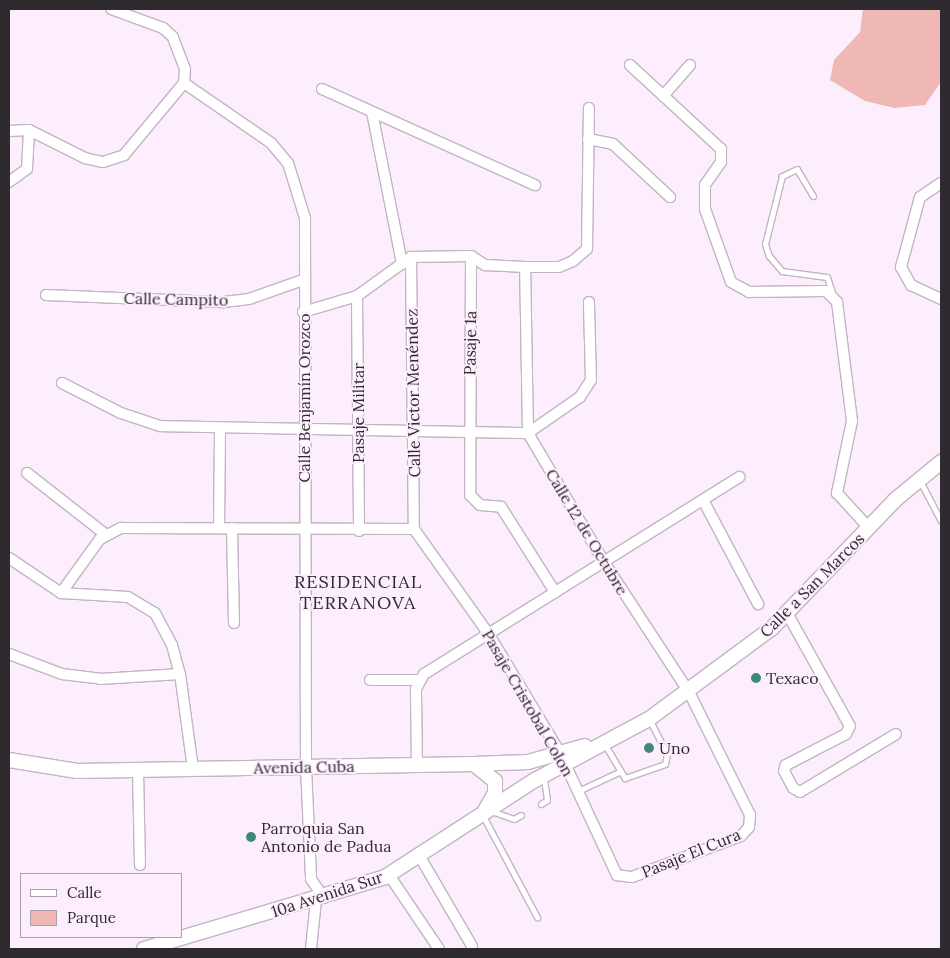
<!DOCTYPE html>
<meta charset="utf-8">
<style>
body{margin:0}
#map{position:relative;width:950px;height:958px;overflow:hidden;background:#fceefc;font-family:Lora,serif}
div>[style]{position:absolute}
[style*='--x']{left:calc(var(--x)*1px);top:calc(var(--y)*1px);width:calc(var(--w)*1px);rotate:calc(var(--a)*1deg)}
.green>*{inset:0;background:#efb8b5}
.roads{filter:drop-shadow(1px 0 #c2b5c2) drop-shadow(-1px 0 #c2b5c2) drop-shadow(0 1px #c2b5c2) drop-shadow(0 -1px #c2b5c2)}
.lane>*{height:5px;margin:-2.5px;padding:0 2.5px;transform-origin:2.5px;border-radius:2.5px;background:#fff}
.street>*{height:10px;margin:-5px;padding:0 5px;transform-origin:5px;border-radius:5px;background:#fff}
.secondary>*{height:14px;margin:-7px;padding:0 7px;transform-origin:7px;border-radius:7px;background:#fff}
.dots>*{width:14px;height:14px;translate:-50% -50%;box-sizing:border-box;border:2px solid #fceefc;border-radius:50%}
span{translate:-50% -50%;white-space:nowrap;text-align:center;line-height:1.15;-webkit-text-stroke:4px #fceefc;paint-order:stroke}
.street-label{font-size:16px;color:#2f2a2f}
.poi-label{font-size:16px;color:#2f2a2f}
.left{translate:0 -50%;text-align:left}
.neighbourhood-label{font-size:18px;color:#2f2a2f;letter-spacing:1px}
.frame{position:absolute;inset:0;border:10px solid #2f2a2f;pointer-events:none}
.legend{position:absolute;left:20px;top:873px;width:162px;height:65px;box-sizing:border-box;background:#fceefc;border:1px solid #aaa0aa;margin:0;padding:6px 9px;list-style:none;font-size:15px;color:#2f2a2f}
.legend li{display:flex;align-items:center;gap:10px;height:25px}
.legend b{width:25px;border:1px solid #aaa0aa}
</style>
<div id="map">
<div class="green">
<div style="clip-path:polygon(863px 9px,941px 9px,941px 82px,925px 105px,894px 108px,865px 101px,830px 80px,834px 60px,860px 32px)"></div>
</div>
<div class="roads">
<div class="lane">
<div style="--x:813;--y:196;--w:31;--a:-121"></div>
<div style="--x:797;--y:169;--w:17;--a:155"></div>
<div style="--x:782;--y:176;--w:70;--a:104"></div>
<div style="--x:765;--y:244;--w:13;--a:72"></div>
<div style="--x:769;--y:256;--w:20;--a:49"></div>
<div style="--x:782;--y:271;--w:45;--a:7.6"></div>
<div style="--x:827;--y:277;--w:19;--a:72"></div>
<div style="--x:920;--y:481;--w:45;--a:62.3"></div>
<div style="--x:605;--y:745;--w:39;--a:59"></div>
<div style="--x:625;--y:778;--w:42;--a:-19.3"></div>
<div style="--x:665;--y:764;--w:10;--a:-79"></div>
<div style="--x:667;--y:754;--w:37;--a:-117"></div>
<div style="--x:578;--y:791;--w:45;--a:-24.9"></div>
<div style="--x:541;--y:804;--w:7;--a:-34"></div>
<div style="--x:547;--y:800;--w:22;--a:-98"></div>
<div style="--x:491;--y:811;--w:24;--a:19"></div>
<div style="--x:514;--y:819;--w:8;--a:-30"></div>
<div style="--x:483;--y:816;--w:115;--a:61.9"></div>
</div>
<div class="street">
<div style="--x:630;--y:65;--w:124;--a:42.7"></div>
<div style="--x:721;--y:149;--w:13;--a:90"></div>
<div style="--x:721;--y:162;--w:28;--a:125"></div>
<div style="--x:705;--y:185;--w:24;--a:90"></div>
<div style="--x:705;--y:209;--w:77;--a:70.4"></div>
<div style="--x:731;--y:282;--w:21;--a:29"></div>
<div style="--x:749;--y:292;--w:77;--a:-0.7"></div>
<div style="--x:826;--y:291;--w:16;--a:45"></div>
<div style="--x:837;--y:302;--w:120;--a:82.8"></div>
<div style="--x:852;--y:421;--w:74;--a:101.8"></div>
<div style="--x:837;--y:493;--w:47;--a:47.6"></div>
<div style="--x:184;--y:83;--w:106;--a:34.6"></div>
<div style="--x:271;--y:143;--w:26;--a:50"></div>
<div style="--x:288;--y:163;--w:58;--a:72.8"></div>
<div style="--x:305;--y:218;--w:549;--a:89.9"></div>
<div style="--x:306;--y:767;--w:112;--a:87.4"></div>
<div style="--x:311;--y:879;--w:23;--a:56"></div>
<div style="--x:322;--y:89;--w:234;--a:24.3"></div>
<div style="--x:663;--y:96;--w:41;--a:-48.9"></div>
<div style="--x:372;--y:112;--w:155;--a:78.8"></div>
<div style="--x:9;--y:131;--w:20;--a:-3"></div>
<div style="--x:29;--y:130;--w:63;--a:26.6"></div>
<div style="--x:85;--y:158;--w:18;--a:13"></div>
<div style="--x:103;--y:162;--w:22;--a:-18"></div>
<div style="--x:124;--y:155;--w:94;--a:-50.2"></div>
<div style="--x:184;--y:83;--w:14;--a:-86"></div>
<div style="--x:185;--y:69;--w:34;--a:-111"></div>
<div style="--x:173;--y:37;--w:13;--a:-138"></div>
<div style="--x:163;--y:28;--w:55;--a:-159.9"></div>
<div style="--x:588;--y:139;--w:25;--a:11"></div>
<div style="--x:613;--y:144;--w:78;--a:42.9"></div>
<div style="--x:9;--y:182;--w:22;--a:-36"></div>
<div style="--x:27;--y:169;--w:39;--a:-87"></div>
<div style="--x:941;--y:183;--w:25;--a:146"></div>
<div style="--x:920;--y:197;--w:73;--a:105.2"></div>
<div style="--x:901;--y:267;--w:21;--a:61"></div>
<div style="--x:911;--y:285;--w:33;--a:25"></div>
<div style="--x:471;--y:256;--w:239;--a:90.2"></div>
<div style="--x:470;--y:495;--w:14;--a:45"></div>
<div style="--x:480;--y:505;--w:21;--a:5"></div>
<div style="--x:501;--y:507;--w:101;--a:57.6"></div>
<div style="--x:411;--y:257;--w:272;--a:89.4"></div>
<div style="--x:46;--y:295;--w:178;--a:2.3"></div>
<div style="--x:224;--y:302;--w:25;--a:-7"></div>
<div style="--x:249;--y:299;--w:57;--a:-19.4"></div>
<div style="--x:357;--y:296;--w:235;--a:89.5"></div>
<div style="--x:303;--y:312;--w:56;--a:-16.5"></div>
<div style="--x:357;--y:296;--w:67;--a:-35.8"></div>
<div style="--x:411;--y:257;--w:60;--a:-1"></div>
<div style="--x:471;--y:256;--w:17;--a:33"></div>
<div style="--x:485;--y:265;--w:40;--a:2.9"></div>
<div style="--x:525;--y:267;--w:34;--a:0"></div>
<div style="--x:559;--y:267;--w:15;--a:-23"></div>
<div style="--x:573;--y:261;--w:18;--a:-41"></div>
<div style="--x:587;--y:249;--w:141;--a:-89.2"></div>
<div style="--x:62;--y:383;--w:66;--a:27"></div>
<div style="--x:121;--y:413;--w:41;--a:18.4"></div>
<div style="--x:160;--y:426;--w:368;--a:1.1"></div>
<div style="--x:528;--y:433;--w:63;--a:-34.7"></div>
<div style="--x:580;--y:397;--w:20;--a:-57"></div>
<div style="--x:591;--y:380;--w:78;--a:-91.5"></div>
<div style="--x:27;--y:473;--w:99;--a:38"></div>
<div style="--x:703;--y:500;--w:118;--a:62.1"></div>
<div style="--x:219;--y:528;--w:99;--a:-89.4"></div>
<div style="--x:232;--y:528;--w:95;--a:88.8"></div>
<div style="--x:414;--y:529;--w:128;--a:54.6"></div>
<div style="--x:488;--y:633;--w:140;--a:59"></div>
<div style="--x:560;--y:753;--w:135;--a:65"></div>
<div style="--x:617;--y:875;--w:15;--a:8"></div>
<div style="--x:632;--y:877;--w:116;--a:-20.6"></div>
<div style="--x:741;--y:836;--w:12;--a:-48"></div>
<div style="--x:749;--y:827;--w:12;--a:-85"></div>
<div style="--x:750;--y:815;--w:137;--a:-116.4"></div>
<div style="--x:689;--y:692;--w:155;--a:-123.2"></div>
<div style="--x:604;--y:562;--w:150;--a:-120.5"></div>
<div style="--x:528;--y:433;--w:166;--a:-91"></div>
<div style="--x:9;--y:558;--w:63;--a:33.9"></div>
<div style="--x:61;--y:593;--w:67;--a:3.4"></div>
<div style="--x:128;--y:597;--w:31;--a:31"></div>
<div style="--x:155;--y:613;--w:36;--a:62"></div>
<div style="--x:172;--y:645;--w:30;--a:75"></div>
<div style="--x:180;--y:674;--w:96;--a:82.2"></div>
<div style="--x:61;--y:593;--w:67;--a:-54.2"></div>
<div style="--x:100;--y:539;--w:24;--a:-28"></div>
<div style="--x:121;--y:528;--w:293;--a:0.2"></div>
<div style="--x:787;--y:613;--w:129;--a:60.9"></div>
<div style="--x:850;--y:726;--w:9;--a:117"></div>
<div style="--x:846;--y:734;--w:68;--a:152.7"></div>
<div style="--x:786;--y:765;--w:6;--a:108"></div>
<div style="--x:784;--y:771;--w:19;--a:62"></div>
<div style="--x:793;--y:788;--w:8;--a:30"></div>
<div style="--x:800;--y:792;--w:112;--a:-31.1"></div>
<div style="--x:9;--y:654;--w:57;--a:20.7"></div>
<div style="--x:62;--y:674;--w:38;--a:7"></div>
<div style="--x:100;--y:679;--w:80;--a:-3.6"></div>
<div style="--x:370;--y:680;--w:48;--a:0"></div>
<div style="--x:417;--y:765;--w:76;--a:-90.8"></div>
<div style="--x:416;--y:689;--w:17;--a:-62"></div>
<div style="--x:424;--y:674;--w:372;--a:-32"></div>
<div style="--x:138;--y:770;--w:95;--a:88.8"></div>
<div style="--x:420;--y:857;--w:103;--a:59.7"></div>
<div style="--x:389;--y:875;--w:89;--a:56"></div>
<div style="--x:311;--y:949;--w:49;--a:-84.2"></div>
</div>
<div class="secondary">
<div style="--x:9;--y:760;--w:69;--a:9.2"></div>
<div style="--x:77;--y:771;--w:397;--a:-1"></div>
<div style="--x:474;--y:764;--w:54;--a:-2.1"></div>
<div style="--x:528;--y:762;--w:59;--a:-15.7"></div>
<div style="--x:474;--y:764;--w:27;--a:39"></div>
<div style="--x:495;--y:781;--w:12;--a:90"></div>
<div style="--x:495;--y:793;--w:20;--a:120"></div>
<div style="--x:144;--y:949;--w:252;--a:-16.6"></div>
<div style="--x:385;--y:877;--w:179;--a:-32.9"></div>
<div style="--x:535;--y:780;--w:129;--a:-28.2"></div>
<div style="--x:649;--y:719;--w:153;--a:-36.5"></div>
<div style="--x:772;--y:628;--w:178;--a:-46.1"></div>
<div style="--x:895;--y:500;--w:60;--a:-39.6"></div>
</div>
</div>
<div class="dots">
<div style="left:756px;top:678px;background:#42877d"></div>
<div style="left:649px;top:748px;background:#42877d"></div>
<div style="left:251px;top:837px;background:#42877d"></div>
</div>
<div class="street-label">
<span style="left:176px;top:299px;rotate:1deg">Calle Campito</span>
<span style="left:470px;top:343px;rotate:-89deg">Pasaje 1a</span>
<span style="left:413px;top:393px;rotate:-91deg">Calle Victor Menéndez</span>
<span style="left:304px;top:398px;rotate:-90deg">Calle Benjamín Orozco</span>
<span style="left:358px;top:413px;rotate:-90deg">Pasaje Militar</span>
<span style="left:587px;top:532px;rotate:59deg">Calle 12 de Octubre</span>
<span style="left:812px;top:585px;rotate:-45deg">Calle a San Marcos</span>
<span style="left:528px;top:703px;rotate:60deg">Pasaje Cristobal Colon</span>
<span style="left:304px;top:767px;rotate:-1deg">Avenida Cuba</span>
<span style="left:691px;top:853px;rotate:-22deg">Pasaje El Cura</span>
<span style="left:327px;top:894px;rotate:-18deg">10a Avenida Sur</span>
</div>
<div class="poi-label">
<span class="left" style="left:766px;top:678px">Texaco</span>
<span class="left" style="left:659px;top:748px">Uno</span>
<span class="left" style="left:261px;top:837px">Parroquia San<br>Antonio de Padua</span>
</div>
<div class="neighbourhood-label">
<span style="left:358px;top:593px">RESIDENCIAL<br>TERRANOVA</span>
</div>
<div class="frame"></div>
<ul class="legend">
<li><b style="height:6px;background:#fff"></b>Calle</li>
<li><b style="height:14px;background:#efb8b5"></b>Parque</li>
</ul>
</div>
